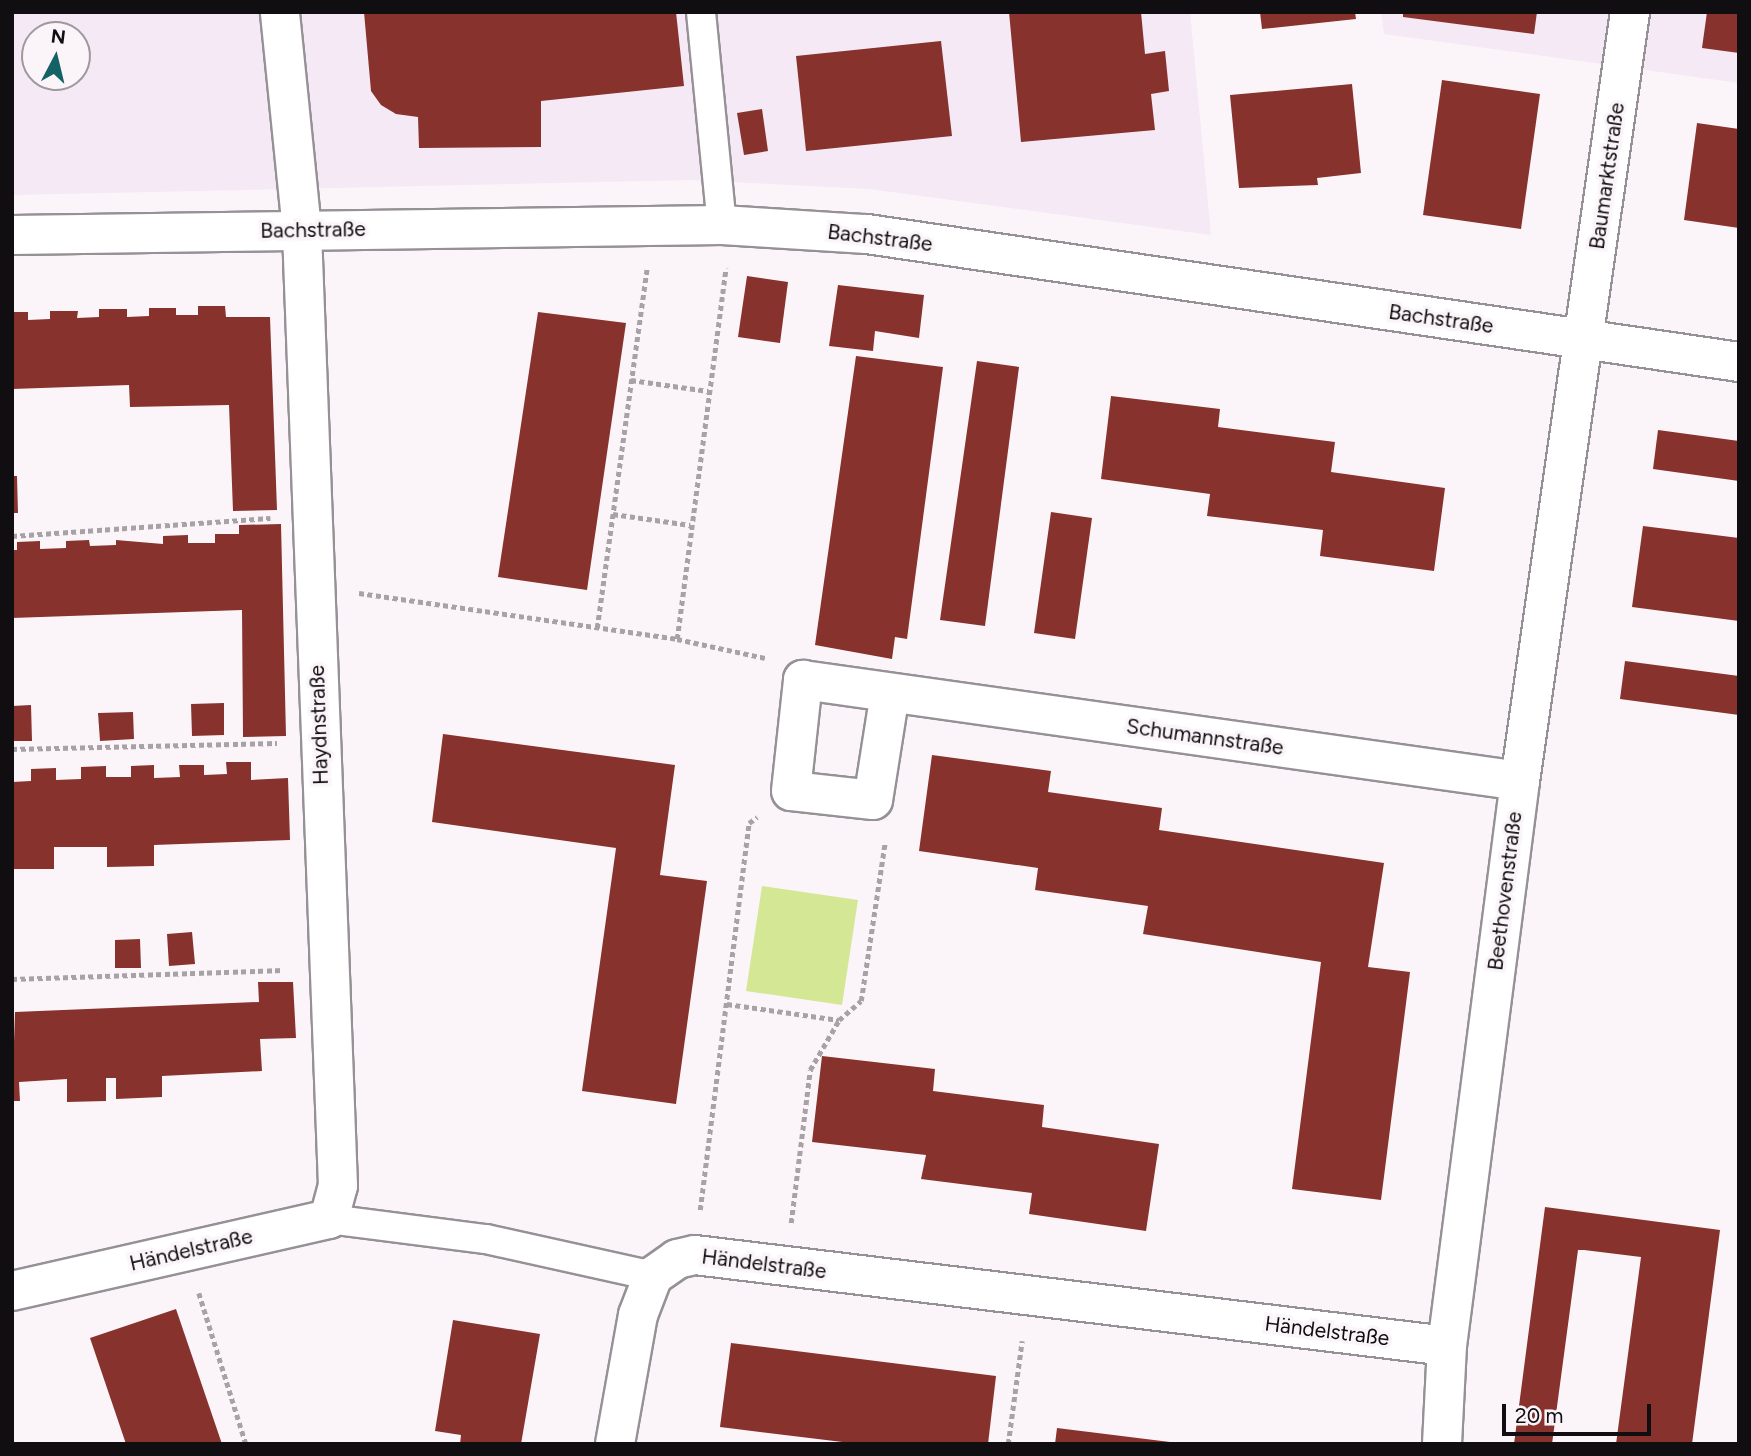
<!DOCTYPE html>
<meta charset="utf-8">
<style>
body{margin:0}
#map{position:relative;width:1751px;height:1456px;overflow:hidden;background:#fbf5fa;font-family:Figtree,sans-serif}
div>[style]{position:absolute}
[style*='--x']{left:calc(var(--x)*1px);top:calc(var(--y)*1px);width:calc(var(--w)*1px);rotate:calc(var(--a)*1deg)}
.built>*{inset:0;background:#f4e9f4}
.green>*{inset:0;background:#d4e795}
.building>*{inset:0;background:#87322d}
.path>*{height:4.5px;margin-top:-2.25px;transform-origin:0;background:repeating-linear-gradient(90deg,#a7a2a6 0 5px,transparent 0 8.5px)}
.roads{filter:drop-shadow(2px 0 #969196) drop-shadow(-2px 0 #969196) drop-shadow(0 2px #969196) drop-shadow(0 -2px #969196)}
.service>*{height:28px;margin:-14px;padding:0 14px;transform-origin:14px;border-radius:14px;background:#fff}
.minor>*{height:38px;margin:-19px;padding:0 19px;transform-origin:19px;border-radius:19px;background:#fff}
span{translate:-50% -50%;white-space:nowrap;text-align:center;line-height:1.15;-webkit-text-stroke:7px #fbf5fa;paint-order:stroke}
.street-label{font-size:21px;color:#100e10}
.frame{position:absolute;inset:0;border:14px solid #100e10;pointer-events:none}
.north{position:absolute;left:21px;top:21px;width:70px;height:70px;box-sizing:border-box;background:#fbf5fa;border:2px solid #9d999c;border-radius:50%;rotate:7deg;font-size:19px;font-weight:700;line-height:28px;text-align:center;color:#100e10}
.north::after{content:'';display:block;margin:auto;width:24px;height:32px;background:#136366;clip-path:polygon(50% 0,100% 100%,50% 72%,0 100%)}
.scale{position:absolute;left:1502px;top:1404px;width:149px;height:32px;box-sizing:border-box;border:4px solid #100e10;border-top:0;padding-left:9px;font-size:21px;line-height:24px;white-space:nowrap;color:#100e10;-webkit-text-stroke:5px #fbf5fa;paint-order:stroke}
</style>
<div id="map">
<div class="built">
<div style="clip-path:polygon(evenodd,12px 12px,1190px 12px,1211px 235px,869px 189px,693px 180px,12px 195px,12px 12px,35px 35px,77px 35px,77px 77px,35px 77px,35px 35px)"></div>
<div style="clip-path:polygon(1381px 12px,1739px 12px,1739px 83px,1384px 34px)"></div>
</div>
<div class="green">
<div style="clip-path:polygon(762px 886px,858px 900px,842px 1005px,746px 991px)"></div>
</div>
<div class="building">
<div style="clip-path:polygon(364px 12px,676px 12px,684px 86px,541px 101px,541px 147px,419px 148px,418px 117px,396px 114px,381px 105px,371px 91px)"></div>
<div style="clip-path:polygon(1009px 12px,1141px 12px,1145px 54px,1165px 51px,1169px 91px,1151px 94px,1155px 130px,1021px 142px)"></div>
<div style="clip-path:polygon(1260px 12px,1355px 12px,1356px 19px,1262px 29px)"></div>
<div style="clip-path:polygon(1403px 12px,1537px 12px,1534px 34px,1403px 17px)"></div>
<div style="clip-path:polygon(1707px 12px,1739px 12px,1739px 53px,1702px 48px)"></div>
<div style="clip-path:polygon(941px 41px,952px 136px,806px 151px,796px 56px)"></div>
<div style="clip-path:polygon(1442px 80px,1540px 94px,1521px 229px,1423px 215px)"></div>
<div style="clip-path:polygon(1352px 84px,1361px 173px,1317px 178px,1318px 185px,1239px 188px,1230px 95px)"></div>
<div style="clip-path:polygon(762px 109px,768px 151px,744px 155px,737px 113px)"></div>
<div style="clip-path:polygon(1697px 123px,1739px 129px,1739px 228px,1684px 220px)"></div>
<div style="clip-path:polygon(747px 276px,788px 282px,780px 343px,738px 337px)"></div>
<div style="clip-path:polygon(838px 285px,924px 295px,919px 338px,875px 331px,873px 351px,829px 346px)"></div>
<div style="clip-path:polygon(198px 306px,225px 306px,226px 317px,270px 317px,277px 510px,233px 511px,229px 405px,130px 407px,129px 385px,12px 389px,12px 312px,28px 312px,28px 320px,50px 319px,50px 311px,78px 311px,77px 318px,99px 317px,99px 309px,127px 309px,127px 317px,149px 316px,149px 308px,176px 308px,176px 315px,198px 315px)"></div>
<div style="clip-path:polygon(538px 312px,626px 323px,587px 590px,498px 577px)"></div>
<div style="clip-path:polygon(856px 356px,943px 367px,907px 639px,895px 637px,892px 659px,815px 645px)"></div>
<div style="clip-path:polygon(977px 361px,1019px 367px,985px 626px,940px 620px)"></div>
<div style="clip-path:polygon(1111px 396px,1220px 409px,1218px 427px,1335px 442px,1331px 472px,1445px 488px,1434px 571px,1320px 556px,1323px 530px,1207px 516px,1210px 494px,1101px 479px)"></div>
<div style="clip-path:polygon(1658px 430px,1739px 441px,1739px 481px,1653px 469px)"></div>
<div style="clip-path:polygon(12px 476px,17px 476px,18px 513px,12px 513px)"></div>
<div style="clip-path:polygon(1051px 512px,1092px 518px,1075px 639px,1034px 633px)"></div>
<div style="clip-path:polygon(281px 524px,286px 736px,243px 737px,242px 610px,12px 618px,12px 550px,17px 550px,17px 542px,40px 541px,40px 549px,66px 548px,66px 541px,89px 540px,90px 546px,116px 545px,116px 540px,163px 544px,163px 536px,188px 535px,188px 543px,215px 543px,215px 534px,239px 534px,239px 525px)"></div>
<div style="clip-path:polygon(1643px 526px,1739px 538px,1739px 621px,1632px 607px)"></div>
<div style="clip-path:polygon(1625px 661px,1739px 676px,1739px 715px,1620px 699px)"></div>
<div style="clip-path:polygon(224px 703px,224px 735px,192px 736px,191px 704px)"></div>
<div style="clip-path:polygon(31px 705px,32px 741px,12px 741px,12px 706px)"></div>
<div style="clip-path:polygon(133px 712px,134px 739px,100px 741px,98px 713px)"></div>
<div style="clip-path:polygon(443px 734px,675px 765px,660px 875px,707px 881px,676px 1104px,582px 1091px,616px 848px,432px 822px)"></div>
<div style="clip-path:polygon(932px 755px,1051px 771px,1048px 792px,1162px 808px,1159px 830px,1384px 863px,1368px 967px,1410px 972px,1381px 1200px,1292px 1189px,1321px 962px,1143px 934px,1148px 906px,1035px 890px,1038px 868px,919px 851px)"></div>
<div style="clip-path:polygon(226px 762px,251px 762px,251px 780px,288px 778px,290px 840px,154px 845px,154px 866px,107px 867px,107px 847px,54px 847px,54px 869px,12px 869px,12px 782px,31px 781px,31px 769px,56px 768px,56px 780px,81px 779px,81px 767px,106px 766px,106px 777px,131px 777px,131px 766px,154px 765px,154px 778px,180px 777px,179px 765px,204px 765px,204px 775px,227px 774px)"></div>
<div style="clip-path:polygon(192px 932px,195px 964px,169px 966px,167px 934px)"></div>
<div style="clip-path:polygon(140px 939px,141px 968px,115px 968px,115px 940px)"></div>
<div style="clip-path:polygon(258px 982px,293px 982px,296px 1038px,260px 1039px,262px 1071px,162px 1076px,162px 1097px,116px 1099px,116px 1078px,106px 1078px,106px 1101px,67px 1102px,67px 1079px,19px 1082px,20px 1101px,12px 1101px,15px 1012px,259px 1002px)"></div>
<div style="clip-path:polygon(822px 1056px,935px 1069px,933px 1091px,1044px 1105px,1042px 1127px,1159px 1144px,1146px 1231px,1029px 1214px,1032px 1193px,921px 1179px,926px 1155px,812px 1142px)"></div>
<div style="clip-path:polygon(1545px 1207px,1720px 1230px,1692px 1444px,1616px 1444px,1641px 1257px,1584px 1250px,1578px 1250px,1552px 1444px,1514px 1444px)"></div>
<div style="clip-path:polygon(176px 1309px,222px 1444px,126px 1444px,90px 1338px)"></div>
<div style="clip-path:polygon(453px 1320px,540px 1334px,521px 1444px,460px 1444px,461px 1435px,435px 1431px)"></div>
<div style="clip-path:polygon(731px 1343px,996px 1376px,988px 1444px,859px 1444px,720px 1427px)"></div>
<div style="clip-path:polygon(1057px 1428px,1170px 1442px,1170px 1444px,1055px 1444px)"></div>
</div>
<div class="path">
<div style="--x:631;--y:380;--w:78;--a:8.1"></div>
<div style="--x:613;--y:514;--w:78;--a:8.1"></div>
<div style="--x:12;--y:536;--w:259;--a:-4"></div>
<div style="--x:359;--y:593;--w:321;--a:8.2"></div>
<div style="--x:677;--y:639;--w:90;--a:12.2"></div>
<div style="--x:597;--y:628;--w:362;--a:-82.1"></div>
<div style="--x:677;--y:639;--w:374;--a:-82.5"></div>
<div style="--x:12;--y:749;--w:265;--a:-1.3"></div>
<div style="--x:12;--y:979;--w:272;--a:-1.9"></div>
<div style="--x:727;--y:1004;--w:113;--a:8.1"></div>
<div style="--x:839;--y:1020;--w:29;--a:-41"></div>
<div style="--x:861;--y:1001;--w:161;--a:-81.4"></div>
<div style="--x:700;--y:1210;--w:390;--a:-82.8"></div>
<div style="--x:749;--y:823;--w:10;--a:-37"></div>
<div style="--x:791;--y:1223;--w:154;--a:-82.9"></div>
<div style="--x:810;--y:1070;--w:58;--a:-59.9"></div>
<div style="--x:199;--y:1293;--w:158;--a:72.7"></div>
<div style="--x:1008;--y:1444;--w:104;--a:-82.3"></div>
</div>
<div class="roads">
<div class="service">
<div style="--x:701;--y:12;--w:214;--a:84.4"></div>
<div style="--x:329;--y:1219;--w:158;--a:7.3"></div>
<div style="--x:486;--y:1239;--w:171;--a:12.5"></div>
</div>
<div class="minor">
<div style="--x:12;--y:235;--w:710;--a:-0.81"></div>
<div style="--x:722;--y:225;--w:145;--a:3.6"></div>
<div style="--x:867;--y:234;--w:881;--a:8.35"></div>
<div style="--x:890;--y:693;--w:108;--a:99"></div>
<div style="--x:873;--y:800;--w:82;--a:-173.7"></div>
<div style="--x:791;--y:791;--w:112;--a:-83.8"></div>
<div style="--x:803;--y:680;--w:724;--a:8.02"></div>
<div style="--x:12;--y:1291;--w:325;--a:-12.8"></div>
<div style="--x:329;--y:1219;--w:34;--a:-75"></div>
<div style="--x:338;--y:1186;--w:957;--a:-92.16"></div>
<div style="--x:302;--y:230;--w:219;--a:-95.8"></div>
<div style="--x:615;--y:1444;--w:131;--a:-79.9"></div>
<div style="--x:638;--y:1315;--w:42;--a:-69"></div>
<div style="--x:653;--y:1276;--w:29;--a:-35"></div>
<div style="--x:677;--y:1259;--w:18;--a:-13"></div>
<div style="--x:695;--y:1255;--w:757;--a:6.9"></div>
<div style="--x:1442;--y:1444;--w:98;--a:-87.1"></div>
<div style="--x:1447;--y:1346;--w:570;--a:-82.64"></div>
<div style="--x:1520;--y:781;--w:777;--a:-81.86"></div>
</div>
</div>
<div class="street-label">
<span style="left:1607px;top:176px;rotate:-82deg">Baumarktstraße</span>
<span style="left:313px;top:230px;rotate:-1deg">Bachstraße</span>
<span style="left:880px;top:238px;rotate:7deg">Bachstraße</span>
<span style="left:1441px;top:319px;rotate:8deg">Bachstraße</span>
<span style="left:319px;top:725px;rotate:-92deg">Haydnstraße</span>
<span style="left:1205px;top:737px;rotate:8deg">Schumannstraße</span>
<span style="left:1505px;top:891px;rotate:-83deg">Beethovenstraße</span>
<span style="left:191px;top:1250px;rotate:-13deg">Händelstraße</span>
<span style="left:764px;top:1264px;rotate:7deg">Händelstraße</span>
<span style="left:1327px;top:1331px;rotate:7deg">Händelstraße</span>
</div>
<div class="frame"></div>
<div class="north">N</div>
<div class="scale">20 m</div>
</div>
